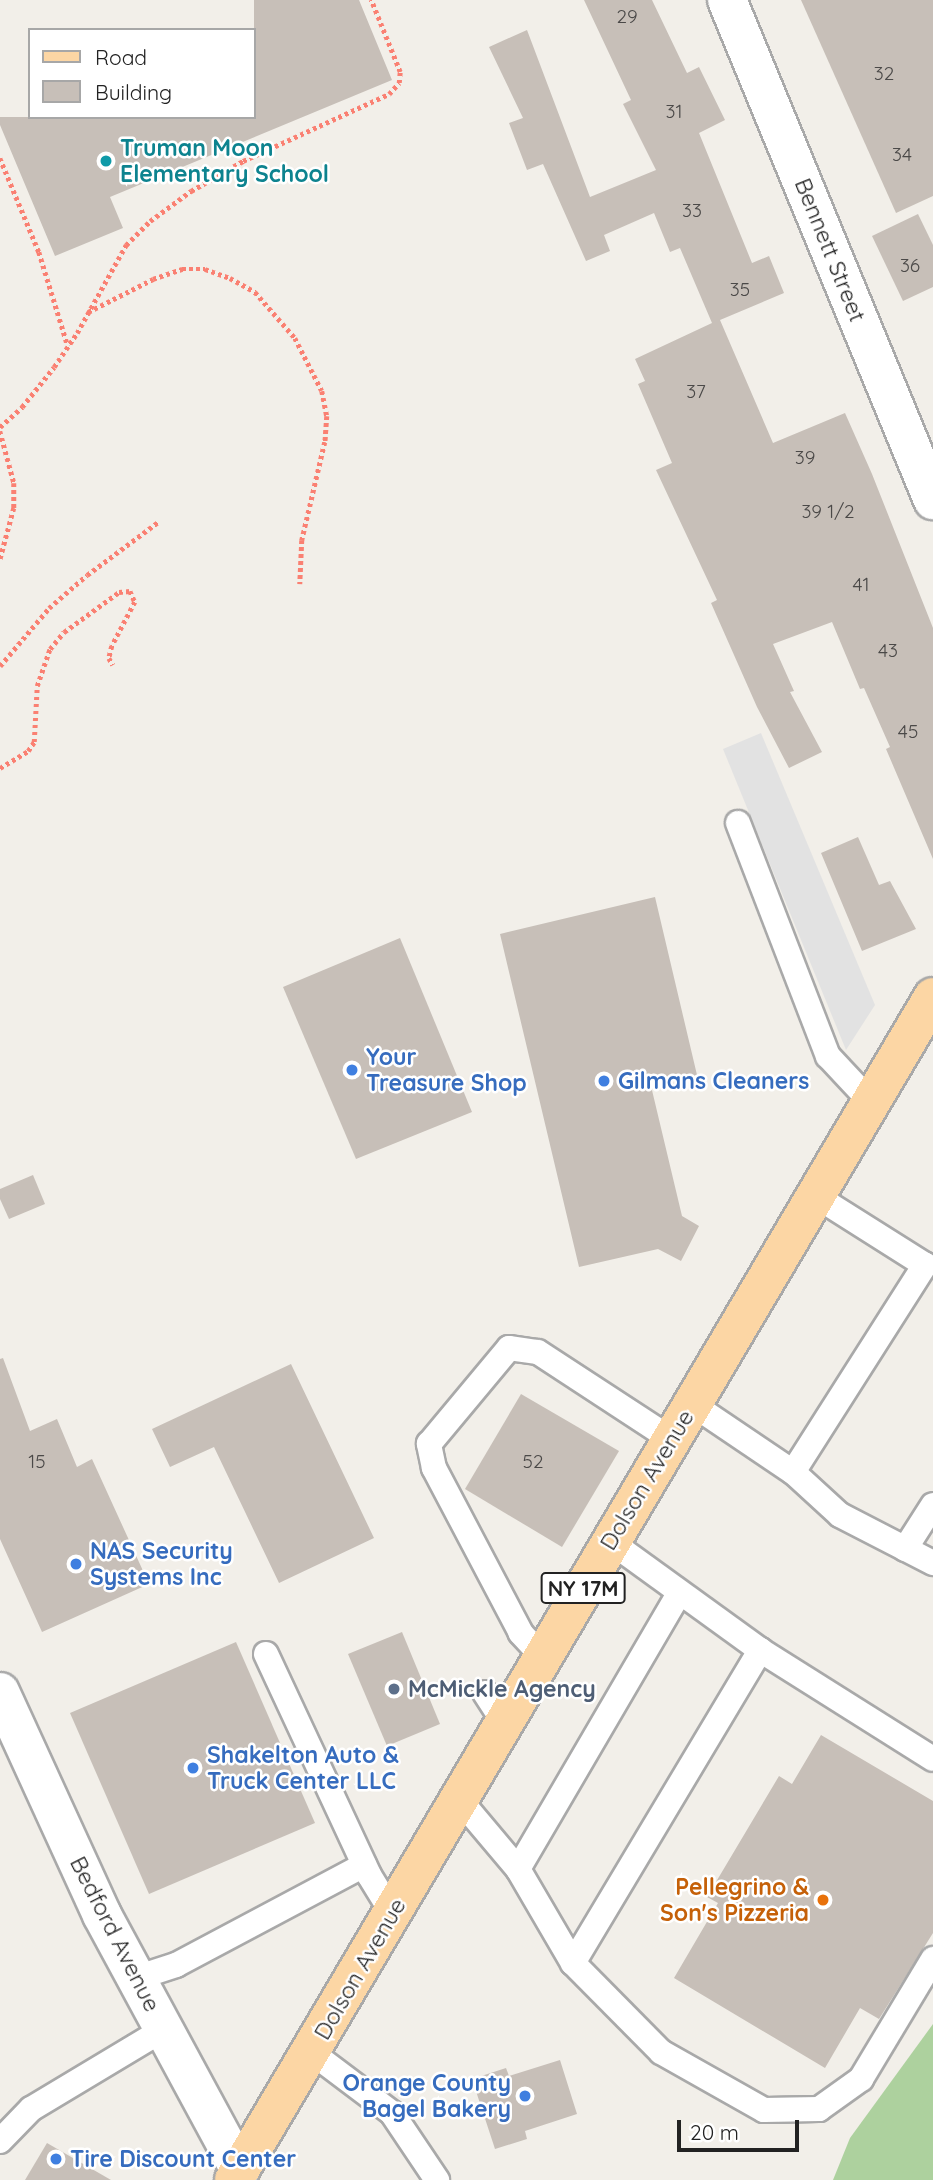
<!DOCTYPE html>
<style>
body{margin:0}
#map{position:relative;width:933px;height:2180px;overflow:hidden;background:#f2efe9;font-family:Quicksand,sans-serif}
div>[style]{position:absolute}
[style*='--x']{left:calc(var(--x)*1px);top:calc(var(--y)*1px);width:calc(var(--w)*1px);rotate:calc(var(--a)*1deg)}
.forest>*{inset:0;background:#add19e}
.parking>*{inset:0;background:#e2e2e2}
.building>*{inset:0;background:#c7bfb8}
.path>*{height:4.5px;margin-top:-2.25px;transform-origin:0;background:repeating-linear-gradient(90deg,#fa8072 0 3.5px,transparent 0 7px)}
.roads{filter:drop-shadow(2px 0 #a9a9a9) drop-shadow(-2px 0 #a9a9a9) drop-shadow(0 2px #a9a9a9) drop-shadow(0 -2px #a9a9a9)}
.lane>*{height:24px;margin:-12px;padding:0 12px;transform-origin:12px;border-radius:12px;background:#fff}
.street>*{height:38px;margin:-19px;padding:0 19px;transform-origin:19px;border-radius:19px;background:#fff}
.primary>*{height:38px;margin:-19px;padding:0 19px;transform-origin:19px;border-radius:19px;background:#fcd6a4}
.dots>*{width:19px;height:19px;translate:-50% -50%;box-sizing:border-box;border:4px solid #fff;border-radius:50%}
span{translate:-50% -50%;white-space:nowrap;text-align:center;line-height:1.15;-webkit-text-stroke:5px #fff;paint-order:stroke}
.number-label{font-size:19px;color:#4b4948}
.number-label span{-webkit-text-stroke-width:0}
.shield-label span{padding:2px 5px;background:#fff;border:2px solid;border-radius:5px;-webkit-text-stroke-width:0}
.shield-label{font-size:21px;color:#222;font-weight:700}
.culture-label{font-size:23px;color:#0d838f;font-weight:700}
.left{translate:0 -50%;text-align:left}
.street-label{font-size:23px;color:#222}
.shop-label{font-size:23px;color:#366cbe;font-weight:700}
.right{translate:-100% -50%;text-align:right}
.service-label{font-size:23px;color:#4e5e75;font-weight:700}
.food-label{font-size:23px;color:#c56008;font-weight:700}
.legend{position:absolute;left:28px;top:28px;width:228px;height:91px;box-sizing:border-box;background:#fff;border:2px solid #a7a7a7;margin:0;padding:9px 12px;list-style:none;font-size:21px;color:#222}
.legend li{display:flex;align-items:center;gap:14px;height:35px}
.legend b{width:35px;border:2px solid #a7a7a7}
.scale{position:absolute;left:677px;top:2120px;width:122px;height:32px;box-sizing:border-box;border:4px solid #222;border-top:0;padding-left:9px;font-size:21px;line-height:24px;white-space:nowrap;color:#222;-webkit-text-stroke:5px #fff;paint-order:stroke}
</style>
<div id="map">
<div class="forest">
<div style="clip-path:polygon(933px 2024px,933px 2180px,833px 2180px,850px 2138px)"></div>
</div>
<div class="parking">
<div style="clip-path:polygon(761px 733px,875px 1005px,846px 1050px,723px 749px)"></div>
</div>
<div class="building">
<div style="clip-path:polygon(254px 0,359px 0,392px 80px,110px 197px,123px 228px,55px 256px,0 125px,0 117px,254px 117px)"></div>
<div style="clip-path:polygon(584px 0,652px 0,687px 73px,699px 67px,725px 120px,699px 133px,752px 263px,769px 256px,784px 293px,720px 320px,773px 443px,845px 413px,872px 474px,933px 628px,933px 859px,886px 749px,890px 747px,864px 688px,860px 689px,832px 622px,773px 644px,794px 691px,790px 692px,822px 752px,789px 768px,757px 707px,711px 603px,717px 600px,656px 470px,672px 463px,638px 384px,645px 381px,635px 359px,712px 323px,680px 248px,670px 252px,654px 213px,604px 235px,610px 251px,586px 261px,543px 164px,527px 170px,509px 123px,523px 118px,489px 47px,527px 30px,590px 197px,656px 170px,623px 104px,631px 100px)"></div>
<div style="clip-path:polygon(801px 0,933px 0,933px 196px,896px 213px)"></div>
<div style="clip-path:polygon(918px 214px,933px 245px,933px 287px,903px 301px,872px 236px)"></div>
<div style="clip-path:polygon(858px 837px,879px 885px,890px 881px,916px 929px,862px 951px,821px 853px)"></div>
<div style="clip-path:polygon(655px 897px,697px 1075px,651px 1086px,682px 1216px,699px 1226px,681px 1261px,658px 1249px,579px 1267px,500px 934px)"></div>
<div style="clip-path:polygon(400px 938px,472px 1112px,356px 1159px,283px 987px)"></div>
<div style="clip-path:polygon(33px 1175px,45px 1204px,9px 1219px,0 1199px,0 1189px)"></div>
<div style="clip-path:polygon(3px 1358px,30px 1431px,57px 1419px,77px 1467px,92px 1459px,149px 1584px,42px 1632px,0 1539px,0 1359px)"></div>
<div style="clip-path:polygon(291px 1364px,374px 1538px,279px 1583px,214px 1447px,170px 1467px,152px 1429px)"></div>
<div style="clip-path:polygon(521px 1394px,619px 1451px,562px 1547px,465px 1489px)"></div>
<div style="clip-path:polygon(402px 1632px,440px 1724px,387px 1746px,348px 1654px)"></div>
<div style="clip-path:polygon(236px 1642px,315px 1823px,149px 1894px,70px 1713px)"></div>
<div style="clip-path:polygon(821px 1735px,933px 1801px,933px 1933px,879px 2019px,860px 2008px,825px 2068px,674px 1978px,718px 1903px,707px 1897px,779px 1776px,792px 1784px)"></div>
<div style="clip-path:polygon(560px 2060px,577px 2114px,525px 2131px,527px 2139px,495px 2149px,472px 2079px,506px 2068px,509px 2076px)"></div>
<div style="clip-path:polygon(47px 2143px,111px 2180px,25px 2180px)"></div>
</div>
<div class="path">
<div style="--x:0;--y:158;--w:102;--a:67.5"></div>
<div style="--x:39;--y:252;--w:98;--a:72.9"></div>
<div style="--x:88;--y:312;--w:73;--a:-26.9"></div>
<div style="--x:153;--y:279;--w:31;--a:-19"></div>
<div style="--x:182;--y:269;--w:23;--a:0"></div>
<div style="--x:205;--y:269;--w:27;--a:20"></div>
<div style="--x:230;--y:278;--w:29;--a:29"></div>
<div style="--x:255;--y:292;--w:61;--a:49"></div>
<div style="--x:295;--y:338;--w:59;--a:63"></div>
<div style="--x:322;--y:391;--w:25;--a:79"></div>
<div style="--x:327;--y:416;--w:26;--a:94"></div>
<div style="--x:325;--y:442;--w:101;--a:103.2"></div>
<div style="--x:302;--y:540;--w:44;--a:92.6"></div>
<div style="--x:0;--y:427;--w:30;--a:-42"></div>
<div style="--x:22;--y:407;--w:51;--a:-51.3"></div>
<div style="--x:54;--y:367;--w:41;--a:-55.9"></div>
<div style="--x:77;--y:333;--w:101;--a:-60.9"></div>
<div style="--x:126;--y:245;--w:34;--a:-45"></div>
<div style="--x:150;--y:221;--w:51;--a:-36.2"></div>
<div style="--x:191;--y:191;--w:60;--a:-30"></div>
<div style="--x:243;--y:161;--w:161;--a:-24.7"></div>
<div style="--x:389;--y:94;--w:15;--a:-48"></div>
<div style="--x:399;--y:83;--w:11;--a:-85"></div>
<div style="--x:400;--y:72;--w:78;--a:-111.9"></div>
<div style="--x:0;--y:431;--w:54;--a:74.9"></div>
<div style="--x:14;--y:483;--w:25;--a:90"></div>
<div style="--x:14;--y:508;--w:54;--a:105.1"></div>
<div style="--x:0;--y:666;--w:76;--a:-49.8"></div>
<div style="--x:49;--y:608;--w:50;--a:-41"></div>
<div style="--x:87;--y:575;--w:89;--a:-36.7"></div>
<div style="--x:0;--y:768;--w:33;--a:-31"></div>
<div style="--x:28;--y:751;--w:11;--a:-56"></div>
<div style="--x:34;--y:742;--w:56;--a:-86.9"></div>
<div style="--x:37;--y:686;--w:39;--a:-71"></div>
<div style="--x:50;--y:649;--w:22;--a:-51"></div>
<div style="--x:64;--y:632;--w:68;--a:-36"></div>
<div style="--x:119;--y:592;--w:11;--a:-5"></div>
<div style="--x:130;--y:591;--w:12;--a:66"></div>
<div style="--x:135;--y:602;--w:50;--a:117.6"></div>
<div style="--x:112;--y:646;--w:12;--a:104"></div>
<div style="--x:109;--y:658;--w:8;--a:60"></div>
</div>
<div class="roads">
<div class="lane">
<div style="--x:738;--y:823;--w:250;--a:68.9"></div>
<div style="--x:828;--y:1056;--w:63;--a:46.9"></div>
<div style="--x:692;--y:1404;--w:122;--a:34"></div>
<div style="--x:793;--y:1472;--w:246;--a:-57.5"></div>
<div style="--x:925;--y:1265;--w:129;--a:-147.7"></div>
<div style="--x:793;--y:1472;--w:64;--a:42.5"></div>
<div style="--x:840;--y:1515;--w:105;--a:27.3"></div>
<div style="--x:611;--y:1542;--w:184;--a:35.9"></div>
<div style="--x:760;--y:1650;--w:204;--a:32.2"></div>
<div style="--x:905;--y:1549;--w:52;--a:-57.5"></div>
<div style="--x:266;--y:1654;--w:244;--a:65"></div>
<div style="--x:369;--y:1875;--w:46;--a:58.4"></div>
<div style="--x:543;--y:1657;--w:33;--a:-133"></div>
<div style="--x:521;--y:1633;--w:187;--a:-117.8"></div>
<div style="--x:434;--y:1468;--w:25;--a:-102"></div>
<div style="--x:429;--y:1444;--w:125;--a:-50.2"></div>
<div style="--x:509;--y:1348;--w:29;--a:8"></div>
<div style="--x:538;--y:1352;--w:159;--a:33.2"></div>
<div style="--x:485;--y:1693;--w:35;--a:57"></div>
<div style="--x:459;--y:1799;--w:92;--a:49.9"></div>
<div style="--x:518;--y:1869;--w:109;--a:59.7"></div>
<div style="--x:573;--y:1963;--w:125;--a:45.3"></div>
<div style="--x:661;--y:2052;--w:118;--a:29.4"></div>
<div style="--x:764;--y:2110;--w:55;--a:-1"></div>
<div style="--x:819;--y:2109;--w:52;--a:-35.5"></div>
<div style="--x:861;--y:2079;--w:140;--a:-59"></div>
<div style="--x:518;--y:1869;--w:320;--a:-59.7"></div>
<div style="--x:573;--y:1963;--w:365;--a:-59.1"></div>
<div style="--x:136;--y:1978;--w:42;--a:-18"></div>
<div style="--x:176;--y:1965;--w:213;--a:-28"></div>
<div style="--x:311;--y:2052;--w:101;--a:37"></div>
<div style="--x:392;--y:2113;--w:81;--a:56.1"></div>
<div style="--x:0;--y:2141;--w:45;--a:-45.9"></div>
<div style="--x:31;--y:2109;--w:155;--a:-31"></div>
</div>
<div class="street">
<div style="--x:727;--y:0;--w:541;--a:67.61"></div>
<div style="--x:0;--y:1692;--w:245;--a:65.4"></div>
<div style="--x:102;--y:1915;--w:290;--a:61.6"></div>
</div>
<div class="primary">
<div style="--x:234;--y:2180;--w:1374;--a:-59.42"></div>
</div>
</div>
<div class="dots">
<div style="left:106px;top:161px;background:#0f9aa8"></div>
<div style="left:352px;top:1070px;background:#3f7fe0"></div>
<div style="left:604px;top:1081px;background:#3f7fe0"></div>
<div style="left:76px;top:1564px;background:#3f7fe0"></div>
<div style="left:394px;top:1689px;background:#5c6f8a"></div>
<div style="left:193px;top:1768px;background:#3f7fe0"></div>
<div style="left:823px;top:1900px;background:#e8710a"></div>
<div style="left:525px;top:2096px;background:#3f7fe0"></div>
<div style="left:56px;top:2159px;background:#3f7fe0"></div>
</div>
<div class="number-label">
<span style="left:627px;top:17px">29</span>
<span style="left:884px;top:74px">32</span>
<span style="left:674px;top:112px">31</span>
<span style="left:902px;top:155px">34</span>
<span style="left:692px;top:211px">33</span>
<span style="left:910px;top:266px">36</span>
<span style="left:740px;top:290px">35</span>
<span style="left:696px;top:392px">37</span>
<span style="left:805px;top:458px">39</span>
<span style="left:828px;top:512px">39 1/2</span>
<span style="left:861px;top:585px">41</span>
<span style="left:888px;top:651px">43</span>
<span style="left:908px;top:732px">45</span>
<span style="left:37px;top:1462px">15</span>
<span style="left:533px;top:1462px">52</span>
</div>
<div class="shield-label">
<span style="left:583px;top:1588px">NY 17M</span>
</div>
<div class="culture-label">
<span class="left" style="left:120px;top:161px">Truman Moon<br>Elementary School</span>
</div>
<div class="street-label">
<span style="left:830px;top:250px;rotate:68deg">Bennett Street</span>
<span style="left:647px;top:1480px;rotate:-59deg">Dolson Avenue</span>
<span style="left:115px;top:1934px;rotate:63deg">Bedford Avenue</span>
<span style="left:360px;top:1969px;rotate:-60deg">Dolson Avenue</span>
</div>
<div class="shop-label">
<span class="left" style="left:366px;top:1070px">Your<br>Treasure Shop</span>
<span class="left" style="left:618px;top:1081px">Gilmans Cleaners</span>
<span class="left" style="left:90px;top:1564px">NAS Security<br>Systems Inc</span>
<span class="left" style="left:207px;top:1768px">Shakelton Auto &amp;<br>Truck Center LLC</span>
<span class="right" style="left:511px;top:2096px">Orange County<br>Bagel Bakery</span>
<span class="left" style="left:70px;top:2159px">Tire Discount Center</span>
</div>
<div class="service-label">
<span class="left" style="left:408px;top:1689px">McMickle Agency</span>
</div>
<div class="food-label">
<span class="right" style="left:809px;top:1900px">Pellegrino &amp;<br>Son's Pizzeria</span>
</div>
<ul class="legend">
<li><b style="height:9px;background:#fcd6a4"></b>Road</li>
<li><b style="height:19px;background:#c7bfb8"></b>Building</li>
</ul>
<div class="scale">20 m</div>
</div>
